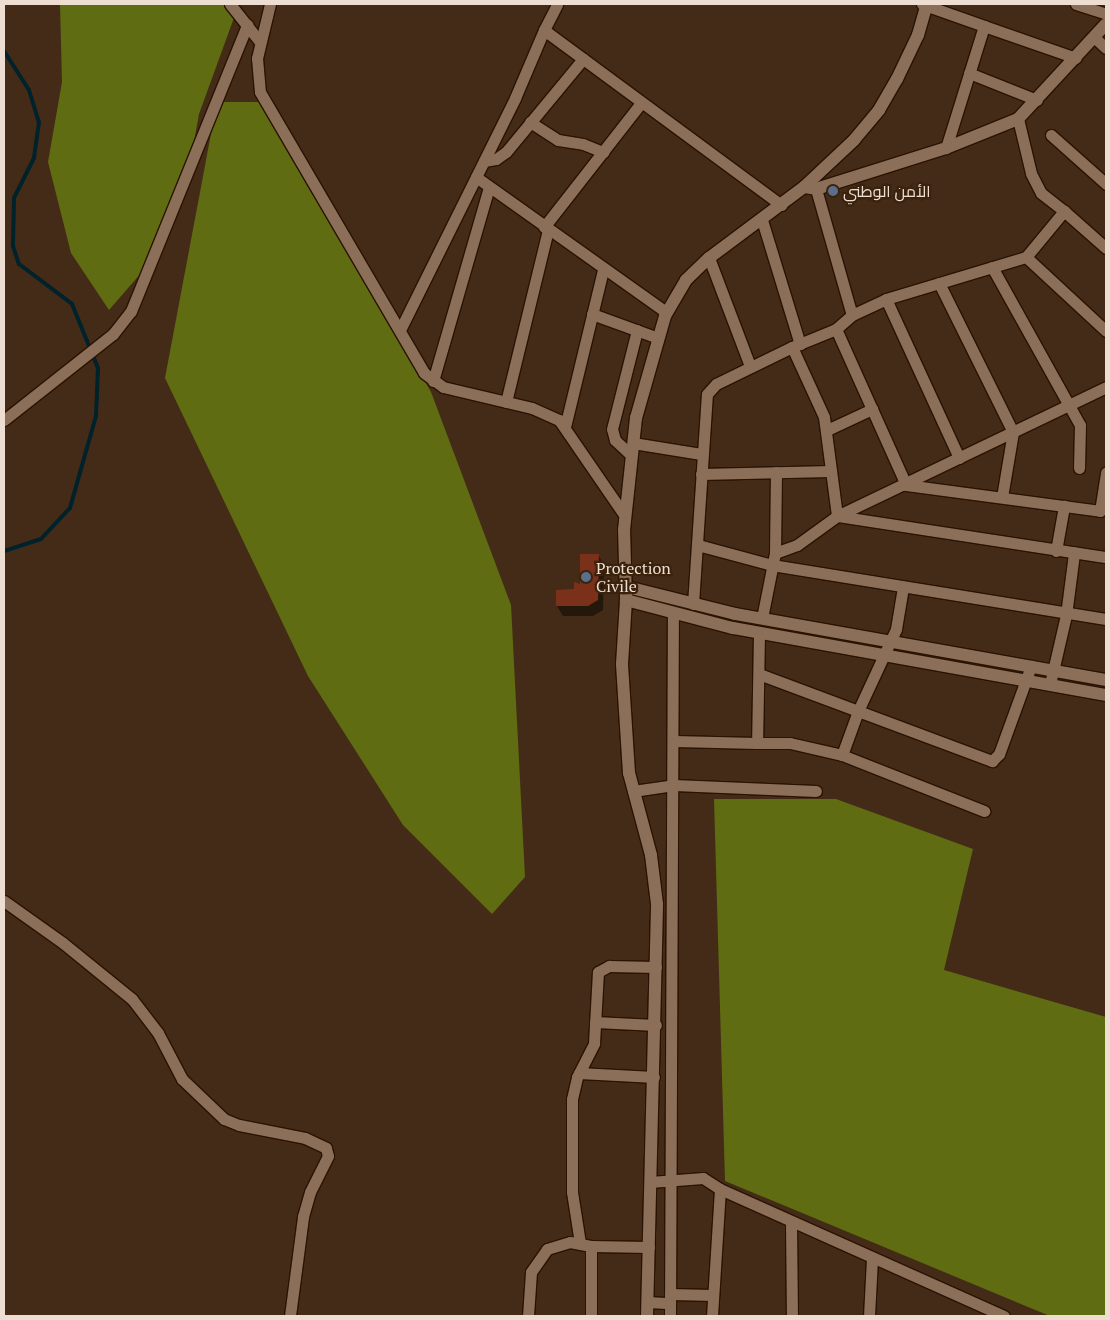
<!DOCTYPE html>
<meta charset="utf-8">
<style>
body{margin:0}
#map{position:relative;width:1110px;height:1320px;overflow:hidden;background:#442b17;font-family:"PT Serif",Cairo,serif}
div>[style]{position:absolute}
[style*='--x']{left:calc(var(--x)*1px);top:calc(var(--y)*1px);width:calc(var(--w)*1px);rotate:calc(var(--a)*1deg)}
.forest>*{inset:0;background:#606c11}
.shadow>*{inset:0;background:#0007}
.stream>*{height:4px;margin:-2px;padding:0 2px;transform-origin:2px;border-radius:2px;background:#00222a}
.building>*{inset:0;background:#7b301a}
.roads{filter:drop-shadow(1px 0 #2a1301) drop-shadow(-1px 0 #2a1301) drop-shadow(0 1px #2a1301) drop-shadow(0 -1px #2a1301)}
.minor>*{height:11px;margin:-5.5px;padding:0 5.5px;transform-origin:5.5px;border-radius:5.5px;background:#8c6f59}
.tertiary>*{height:12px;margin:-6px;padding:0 6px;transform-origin:6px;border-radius:6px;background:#8c6f59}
.secondary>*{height:12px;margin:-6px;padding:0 6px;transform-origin:6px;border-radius:6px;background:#8c6f59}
.dots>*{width:14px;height:14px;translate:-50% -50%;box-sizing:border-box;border:2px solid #3a220d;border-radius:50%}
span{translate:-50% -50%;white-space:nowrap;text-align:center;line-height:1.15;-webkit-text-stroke:4.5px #3a220d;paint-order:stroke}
.poi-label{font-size:16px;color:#eeddd1}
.left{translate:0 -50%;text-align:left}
.frame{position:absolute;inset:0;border:5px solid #eeddd1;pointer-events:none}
</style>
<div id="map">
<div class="forest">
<div style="clip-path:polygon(60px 4px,231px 4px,235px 15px,199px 114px,188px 175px,162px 249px,109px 310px,71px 253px,48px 162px,62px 82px)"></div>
<div style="clip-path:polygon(217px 102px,267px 102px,431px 392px,511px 605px,525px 877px,492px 914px,403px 825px,308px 676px,165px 378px)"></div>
<div style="clip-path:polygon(714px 799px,836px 799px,973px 849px,944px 970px,1106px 1017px,1106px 1316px,1050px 1316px,725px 1181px)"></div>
</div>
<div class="shadow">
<div style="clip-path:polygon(598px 555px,604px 564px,603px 610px,593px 616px,563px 616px,557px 606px,557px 591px,576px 590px)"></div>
</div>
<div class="stream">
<div style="--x:4;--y:51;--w:46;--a:57.3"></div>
<div style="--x:29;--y:90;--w:34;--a:73"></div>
<div style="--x:39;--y:122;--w:36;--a:98"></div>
<div style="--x:34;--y:158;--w:45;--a:116.6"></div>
<div style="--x:14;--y:198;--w:48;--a:91.2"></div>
<div style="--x:13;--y:246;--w:19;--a:72"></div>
<div style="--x:19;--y:264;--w:66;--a:37"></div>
<div style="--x:72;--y:304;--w:69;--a:67.9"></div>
<div style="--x:98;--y:368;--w:48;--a:92.4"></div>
<div style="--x:96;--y:416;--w:96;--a:105.8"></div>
<div style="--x:70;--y:508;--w:42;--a:133.1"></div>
<div style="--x:41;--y:539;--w:39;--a:162"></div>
</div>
<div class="building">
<div style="clip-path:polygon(580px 554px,599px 554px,598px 600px,588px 606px,556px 606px,556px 590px,574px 589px,574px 582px,580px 584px)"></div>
</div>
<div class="roads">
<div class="minor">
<div style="--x:230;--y:4;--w:48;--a:51.7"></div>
<div style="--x:270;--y:4;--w:56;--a:103.5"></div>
<div style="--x:257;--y:58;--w:34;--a:85"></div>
<div style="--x:260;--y:92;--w:325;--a:59.7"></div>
<div style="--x:424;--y:373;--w:24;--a:36"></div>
<div style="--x:443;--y:387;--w:91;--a:13.3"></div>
<div style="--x:532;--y:408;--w:30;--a:24"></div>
<div style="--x:559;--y:420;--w:116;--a:55.5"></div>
<div style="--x:922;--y:4;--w:66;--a:19.5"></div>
<div style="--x:984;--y:26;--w:128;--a:107.3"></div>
<div style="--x:1076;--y:4;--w:32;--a:18"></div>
<div style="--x:984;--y:26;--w:97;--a:19.2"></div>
<div style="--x:544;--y:30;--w:29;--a:-63"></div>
<div style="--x:1094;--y:37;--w:16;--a:43"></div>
<div style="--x:969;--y:73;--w:73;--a:21.7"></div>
<div style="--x:530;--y:122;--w:33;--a:33"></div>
<div style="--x:558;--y:140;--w:25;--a:9"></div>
<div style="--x:583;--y:144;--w:22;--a:22"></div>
<div style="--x:1051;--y:135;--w:74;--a:41.7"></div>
<div style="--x:484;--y:161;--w:12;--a:-9"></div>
<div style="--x:496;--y:159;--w:12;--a:-35"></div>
<div style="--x:506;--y:152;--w:121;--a:-50.4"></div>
<div style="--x:476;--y:177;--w:233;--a:35.4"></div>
<div style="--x:816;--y:189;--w:131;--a:74.1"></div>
<div style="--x:1064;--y:211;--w:56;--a:41.4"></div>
<div style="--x:762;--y:220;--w:130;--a:73"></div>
<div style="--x:544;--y:227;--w:157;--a:-52"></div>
<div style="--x:1026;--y:257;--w:109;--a:42.8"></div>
<div style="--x:709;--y:258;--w:116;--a:69.2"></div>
<div style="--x:992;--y:267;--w:181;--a:60.9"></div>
<div style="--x:1080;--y:425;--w:43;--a:91.3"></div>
<div style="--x:939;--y:283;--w:166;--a:63.6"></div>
<div style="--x:1013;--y:432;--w:66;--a:99.6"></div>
<div style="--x:886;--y:299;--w:175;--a:65.3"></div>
<div style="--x:592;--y:314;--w:70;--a:20"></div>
<div style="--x:401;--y:328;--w:257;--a:-63.6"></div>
<div style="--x:515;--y:98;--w:74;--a:-66.9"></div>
<div style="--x:544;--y:30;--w:295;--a:36.4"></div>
<div style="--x:836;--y:329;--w:171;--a:65.8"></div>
<div style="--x:906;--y:485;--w:196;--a:7.6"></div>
<div style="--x:1100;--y:511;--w:39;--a:-81"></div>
<div style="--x:792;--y:347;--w:48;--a:-22.2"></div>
<div style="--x:836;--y:329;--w:21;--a:-41"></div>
<div style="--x:852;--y:315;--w:38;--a:-25"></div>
<div style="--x:886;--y:299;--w:146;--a:-16.7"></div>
<div style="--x:1026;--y:257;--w:60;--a:-50.4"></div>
<div style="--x:1064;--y:211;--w:29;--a:-142"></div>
<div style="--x:1041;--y:193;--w:22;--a:-117"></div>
<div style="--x:1031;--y:173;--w:56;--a:-103.5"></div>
<div style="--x:433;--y:381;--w:202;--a:-73.9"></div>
<div style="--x:506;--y:402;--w:177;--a:-76.3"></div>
<div style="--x:4;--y:420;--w:139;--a:-38.3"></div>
<div style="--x:113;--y:334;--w:29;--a:-52"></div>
<div style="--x:131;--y:311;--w:309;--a:-67.9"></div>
<div style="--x:565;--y:427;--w:162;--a:-76.4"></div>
<div style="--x:827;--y:430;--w:50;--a:-25"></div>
<div style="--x:633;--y:443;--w:69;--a:9.2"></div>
<div style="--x:631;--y:455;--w:22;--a:-137"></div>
<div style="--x:615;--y:440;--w:11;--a:-105"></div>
<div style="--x:612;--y:429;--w:102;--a:-75.8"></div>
<div style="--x:701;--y:474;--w:130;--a:-1.3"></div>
<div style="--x:698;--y:545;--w:77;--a:15.1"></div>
<div style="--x:772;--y:565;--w:338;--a:9.2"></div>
<div style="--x:1056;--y:551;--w:46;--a:-79.9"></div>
<div style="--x:775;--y:553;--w:23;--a:-20"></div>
<div style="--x:797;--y:545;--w:49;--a:-35.9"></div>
<div style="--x:837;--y:516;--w:298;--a:-25.6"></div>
<div style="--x:693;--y:604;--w:210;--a:-86.2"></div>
<div style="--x:707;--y:394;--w:13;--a:-48"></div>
<div style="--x:716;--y:384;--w:85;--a:-26"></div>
<div style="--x:792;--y:347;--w:77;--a:65.4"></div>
<div style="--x:824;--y:417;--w:100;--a:82.5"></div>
<div style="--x:837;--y:516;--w:272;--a:8.7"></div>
<div style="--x:762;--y:618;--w:66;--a:-78.7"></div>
<div style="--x:775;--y:553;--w:81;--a:-89.3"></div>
<div style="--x:759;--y:633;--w:110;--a:91"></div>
<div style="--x:757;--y:743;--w:33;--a:0"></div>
<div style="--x:790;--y:743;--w:53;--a:13"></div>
<div style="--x:842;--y:755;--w:47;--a:-70"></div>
<div style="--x:858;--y:711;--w:90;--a:-65.1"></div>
<div style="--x:896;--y:629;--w:43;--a:-80.5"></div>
<div style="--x:759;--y:674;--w:249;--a:20.5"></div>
<div style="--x:992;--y:761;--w:10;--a:-45"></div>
<div style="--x:999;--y:754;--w:94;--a:-70"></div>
<div style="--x:1050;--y:684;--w:71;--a:-76.9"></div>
<div style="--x:1066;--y:615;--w:63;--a:-82.6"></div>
<div style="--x:674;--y:741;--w:83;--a:1.4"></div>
<div style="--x:842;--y:755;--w:153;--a:21.5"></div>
<div style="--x:633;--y:791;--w:41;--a:-8.3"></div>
<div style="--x:674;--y:785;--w:142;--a:2.4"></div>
<div style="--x:4;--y:901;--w:72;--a:35.4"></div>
<div style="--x:63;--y:943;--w:89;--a:39.1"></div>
<div style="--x:132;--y:999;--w:43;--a:52.6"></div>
<div style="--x:158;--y:1033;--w:52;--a:62.4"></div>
<div style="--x:182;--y:1079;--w:58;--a:43.6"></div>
<div style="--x:224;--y:1119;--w:16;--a:22"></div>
<div style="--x:239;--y:1125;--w:67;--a:11.1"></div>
<div style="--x:305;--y:1138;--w:23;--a:25"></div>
<div style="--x:326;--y:1148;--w:8;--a:76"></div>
<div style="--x:328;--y:1156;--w:40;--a:116.6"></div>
<div style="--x:310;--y:1192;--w:26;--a:106"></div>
<div style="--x:303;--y:1217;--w:100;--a:97.5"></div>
<div style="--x:595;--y:1022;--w:61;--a:2.8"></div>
<div style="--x:579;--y:1073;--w:75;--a:3.1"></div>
<div style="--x:650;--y:1182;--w:53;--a:-4.3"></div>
<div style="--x:703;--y:1178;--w:20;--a:33"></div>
<div style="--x:791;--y:1223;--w:93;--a:89.4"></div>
<div style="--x:580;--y:1243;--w:52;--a:-98.9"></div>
<div style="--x:572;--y:1192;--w:93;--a:-90"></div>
<div style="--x:572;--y:1099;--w:23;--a:-77"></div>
<div style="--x:577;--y:1077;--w:38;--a:-63"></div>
<div style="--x:594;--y:1043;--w:71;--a:-86.8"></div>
<div style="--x:598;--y:972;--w:13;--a:-29"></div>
<div style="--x:609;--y:966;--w:47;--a:1.2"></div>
<div style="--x:591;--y:1246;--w:70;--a:90"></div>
<div style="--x:670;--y:1294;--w:43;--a:1.3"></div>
<div style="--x:648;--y:1302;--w:22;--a:3"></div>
<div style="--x:528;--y:1316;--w:44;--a:-86.1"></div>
<div style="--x:531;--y:1272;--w:28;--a:-55"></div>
<div style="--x:547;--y:1249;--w:24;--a:-17"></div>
<div style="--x:570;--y:1242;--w:21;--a:11"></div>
<div style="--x:591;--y:1246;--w:58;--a:1"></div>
<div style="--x:670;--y:1316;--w:702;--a:-89.76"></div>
<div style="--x:712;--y:1316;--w:127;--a:-86.4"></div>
<div style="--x:720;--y:1189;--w:311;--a:24.1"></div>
<div style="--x:869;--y:1316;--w:58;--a:-87"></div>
</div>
<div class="tertiary">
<div style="--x:804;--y:187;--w:12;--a:9"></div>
<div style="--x:816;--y:189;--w:136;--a:-17.5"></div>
<div style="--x:946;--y:148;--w:78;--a:-21.9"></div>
<div style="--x:1018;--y:119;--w:129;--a:-47.2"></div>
</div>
<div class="secondary">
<div style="--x:623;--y:586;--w:115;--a:14"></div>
<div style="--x:735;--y:614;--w:377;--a:10.1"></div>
<div style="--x:626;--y:600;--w:111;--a:14.7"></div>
<div style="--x:733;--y:628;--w:379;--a:10.2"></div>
<div style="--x:647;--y:1316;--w:412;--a:-88.6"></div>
<div style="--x:657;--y:904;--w:49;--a:-97"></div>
<div style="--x:651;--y:855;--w:85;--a:-105"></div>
<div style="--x:629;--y:773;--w:109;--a:-93.7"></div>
<div style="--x:622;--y:664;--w:64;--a:-86.4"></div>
<div style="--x:626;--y:600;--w:70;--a:-91.6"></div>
<div style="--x:624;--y:530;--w:113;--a:-83.9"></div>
<div style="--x:636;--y:418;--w:106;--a:-74.1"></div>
<div style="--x:665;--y:316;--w:42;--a:-59.7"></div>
<div style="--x:686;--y:280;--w:32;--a:-44"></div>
<div style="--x:709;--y:258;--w:119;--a:-36.8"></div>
<div style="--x:804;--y:187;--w:69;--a:-43.2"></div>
<div style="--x:854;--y:140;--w:39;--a:-50"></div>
<div style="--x:879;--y:110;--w:36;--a:-60"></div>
<div style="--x:897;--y:79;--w:49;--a:-64.5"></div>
<div style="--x:918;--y:35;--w:32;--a:-74"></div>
</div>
</div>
<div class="dots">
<div style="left:833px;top:191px;background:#5c6f8a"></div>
<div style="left:586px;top:577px;background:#5c6f8a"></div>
</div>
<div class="poi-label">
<span class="left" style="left:843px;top:191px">الأمن الوطني</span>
<span class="left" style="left:596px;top:577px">Protection<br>Civile</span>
</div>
<div class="frame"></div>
</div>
